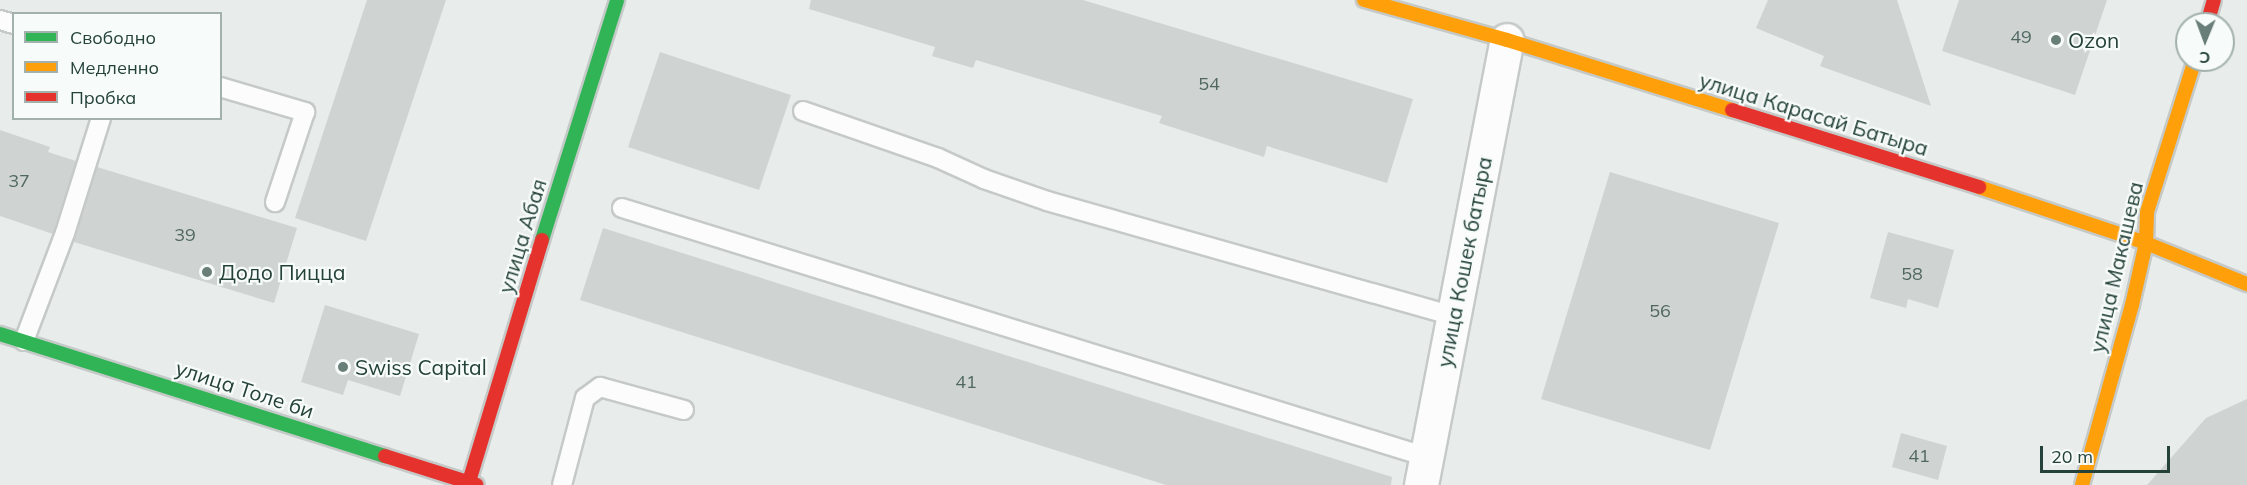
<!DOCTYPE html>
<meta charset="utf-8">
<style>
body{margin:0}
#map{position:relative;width:2247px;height:485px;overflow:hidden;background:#e8edeb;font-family:Mulish,sans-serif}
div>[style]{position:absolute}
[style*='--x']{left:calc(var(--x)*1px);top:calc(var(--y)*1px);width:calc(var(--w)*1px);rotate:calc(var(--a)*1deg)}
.building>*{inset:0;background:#cfd4d2}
.roads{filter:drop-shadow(2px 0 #c5cac8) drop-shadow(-2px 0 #c5cac8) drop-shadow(0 2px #c5cac8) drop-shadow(0 -2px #c5cac8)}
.lane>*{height:18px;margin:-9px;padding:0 9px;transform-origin:9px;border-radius:9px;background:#fcfcfc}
.street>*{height:33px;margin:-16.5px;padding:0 16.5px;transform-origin:16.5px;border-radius:16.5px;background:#fcfcfc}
.fast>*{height:14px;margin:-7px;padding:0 7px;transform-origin:7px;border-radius:7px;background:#30b455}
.slow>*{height:14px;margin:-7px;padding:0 7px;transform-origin:7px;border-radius:7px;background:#ff9f0a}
.jam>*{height:14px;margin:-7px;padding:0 7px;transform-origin:7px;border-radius:7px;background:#e5322d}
.dots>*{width:16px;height:16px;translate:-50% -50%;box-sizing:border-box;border:3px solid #f7fbf9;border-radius:50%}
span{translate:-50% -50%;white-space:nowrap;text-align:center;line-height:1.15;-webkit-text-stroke:4.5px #f7fbf9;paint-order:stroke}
.number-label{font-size:18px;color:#506761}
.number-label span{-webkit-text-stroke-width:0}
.poi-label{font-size:21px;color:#24423a}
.left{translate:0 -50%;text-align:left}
.street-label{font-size:21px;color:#24423a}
.legend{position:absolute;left:12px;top:12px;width:210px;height:108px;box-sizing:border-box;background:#f7fbf9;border:2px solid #a3b1ad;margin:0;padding:8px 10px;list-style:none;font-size:18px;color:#24423a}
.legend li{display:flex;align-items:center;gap:12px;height:30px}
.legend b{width:30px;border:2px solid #a3b1ad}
.north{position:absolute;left:2175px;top:12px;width:60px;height:60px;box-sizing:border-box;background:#f7fbf9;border:2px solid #a3b1ad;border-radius:50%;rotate:181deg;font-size:16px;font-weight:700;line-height:24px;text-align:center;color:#24423a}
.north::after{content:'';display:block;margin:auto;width:21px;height:27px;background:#697e78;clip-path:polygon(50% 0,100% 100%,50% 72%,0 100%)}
.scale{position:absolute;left:2040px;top:446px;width:130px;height:27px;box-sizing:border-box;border:3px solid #24423a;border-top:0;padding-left:8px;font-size:18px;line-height:21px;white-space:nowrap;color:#24423a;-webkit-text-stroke:4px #f7fbf9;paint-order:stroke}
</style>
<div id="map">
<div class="building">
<div style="clip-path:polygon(367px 0,446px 0,366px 241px,295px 218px)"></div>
<div style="clip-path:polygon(811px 0,1083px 0,1413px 99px,1387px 183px,1267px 146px,1264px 157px,1159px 123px,1162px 116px,976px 60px,973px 68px,932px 56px,935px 47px,809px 9px)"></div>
<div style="clip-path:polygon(1768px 0,1897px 0,1931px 106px,1820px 66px,1824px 56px,1756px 28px)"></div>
<div style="clip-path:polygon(1959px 0,2107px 0,2075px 95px,1942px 51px)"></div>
<div style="clip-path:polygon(660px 52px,791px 95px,759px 190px,628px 147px)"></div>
<div style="clip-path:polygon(0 130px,50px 147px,48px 152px,76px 161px,53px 234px,0 216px)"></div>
<div style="clip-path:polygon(97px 167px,297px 228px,274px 303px,74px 242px)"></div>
<div style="clip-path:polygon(1610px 172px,1779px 223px,1710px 450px,1541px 399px)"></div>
<div style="clip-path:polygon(603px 228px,1392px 477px,1391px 485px,1166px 485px,580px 300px)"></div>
<div style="clip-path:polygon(1888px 232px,1954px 250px,1938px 308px,1908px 299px,1906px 308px,1870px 298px)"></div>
<div style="clip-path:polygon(325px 305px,419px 334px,400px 396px,348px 380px,343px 395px,301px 382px)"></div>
<div style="clip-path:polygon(2247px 399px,2247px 485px,2147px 485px,2206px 418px)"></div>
<div style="clip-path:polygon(1901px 433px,1947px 446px,1938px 480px,1892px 467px)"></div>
</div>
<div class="roads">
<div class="lane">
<div style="--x:0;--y:20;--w:15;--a:16"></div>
<div style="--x:220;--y:87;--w:89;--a:16.4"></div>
<div style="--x:305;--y:112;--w:95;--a:108.4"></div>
<div style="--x:803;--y:111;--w:143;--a:19.2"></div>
<div style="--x:938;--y:158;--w:51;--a:24.5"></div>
<div style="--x:984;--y:179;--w:67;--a:19.2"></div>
<div style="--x:1047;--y:201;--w:423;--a:15.8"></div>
<div style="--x:622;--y:208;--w:843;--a:17.19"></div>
<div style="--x:24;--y:341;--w:116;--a:-69.2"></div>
<div style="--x:65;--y:233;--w:121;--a:-72.6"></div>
<div style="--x:562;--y:485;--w:90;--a:-75.2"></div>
<div style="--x:585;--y:398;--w:19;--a:-36"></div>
<div style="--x:600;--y:387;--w:87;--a:15.3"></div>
</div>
<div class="street">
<div style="--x:1421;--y:485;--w:453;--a:-79.1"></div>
</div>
<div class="fast">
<div style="--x:542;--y:240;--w:251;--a:-72.6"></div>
<div style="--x:0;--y:334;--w:404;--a:17.6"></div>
</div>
<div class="slow">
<div style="--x:1364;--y:0;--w:148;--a:15.6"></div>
<div style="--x:1507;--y:40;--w:236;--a:17.3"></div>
<div style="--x:1979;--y:187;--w:176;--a:18.5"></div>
<div style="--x:2146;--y:243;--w:109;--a:22.1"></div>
<div style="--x:2082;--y:485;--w:187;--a:-74.5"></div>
<div style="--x:2132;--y:305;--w:64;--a:-77.3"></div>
<div style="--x:2146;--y:243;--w:31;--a:-88"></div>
<div style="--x:2147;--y:212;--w:159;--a:-72.5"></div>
</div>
<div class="jam">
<div style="--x:2207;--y:24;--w:25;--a:-74"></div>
<div style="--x:1732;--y:110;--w:259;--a:17.3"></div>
<div style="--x:385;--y:456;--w:96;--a:17.5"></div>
<div style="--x:468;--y:485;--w:256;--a:-73.2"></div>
</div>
</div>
<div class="dots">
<div style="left:2056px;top:40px;background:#697e78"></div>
<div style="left:207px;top:272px;background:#697e78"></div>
<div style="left:343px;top:367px;background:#697e78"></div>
</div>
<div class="number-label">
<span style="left:2021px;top:37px">49</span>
<span style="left:1209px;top:84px">54</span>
<span style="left:19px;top:181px">37</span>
<span style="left:185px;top:235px">39</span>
<span style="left:1912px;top:274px">58</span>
<span style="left:1660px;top:311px">56</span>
<span style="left:966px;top:382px">41</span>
<span style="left:1919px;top:456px">41</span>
</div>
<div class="poi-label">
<span class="left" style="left:2068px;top:40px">Ozon</span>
<span class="left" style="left:219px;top:272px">Додо Пицца</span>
<span class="left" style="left:355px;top:367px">Swiss Capital</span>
</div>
<div class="street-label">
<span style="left:1814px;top:114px;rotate:17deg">улица Карасай Батыра</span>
<span style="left:522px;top:236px;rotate:-73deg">улица Абая</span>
<span style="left:1464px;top:262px;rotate:-79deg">улица Кошек батыра</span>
<span style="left:2116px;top:267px;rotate:-77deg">улица Макашева</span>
<span style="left:245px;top:389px;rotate:18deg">улица Толе би</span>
</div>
<ul class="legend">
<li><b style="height:8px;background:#30b455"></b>Свободно</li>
<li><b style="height:8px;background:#ff9f0a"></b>Медленно</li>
<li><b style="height:8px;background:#e5322d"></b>Пробка</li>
</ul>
<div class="north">С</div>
<div class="scale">20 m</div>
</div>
